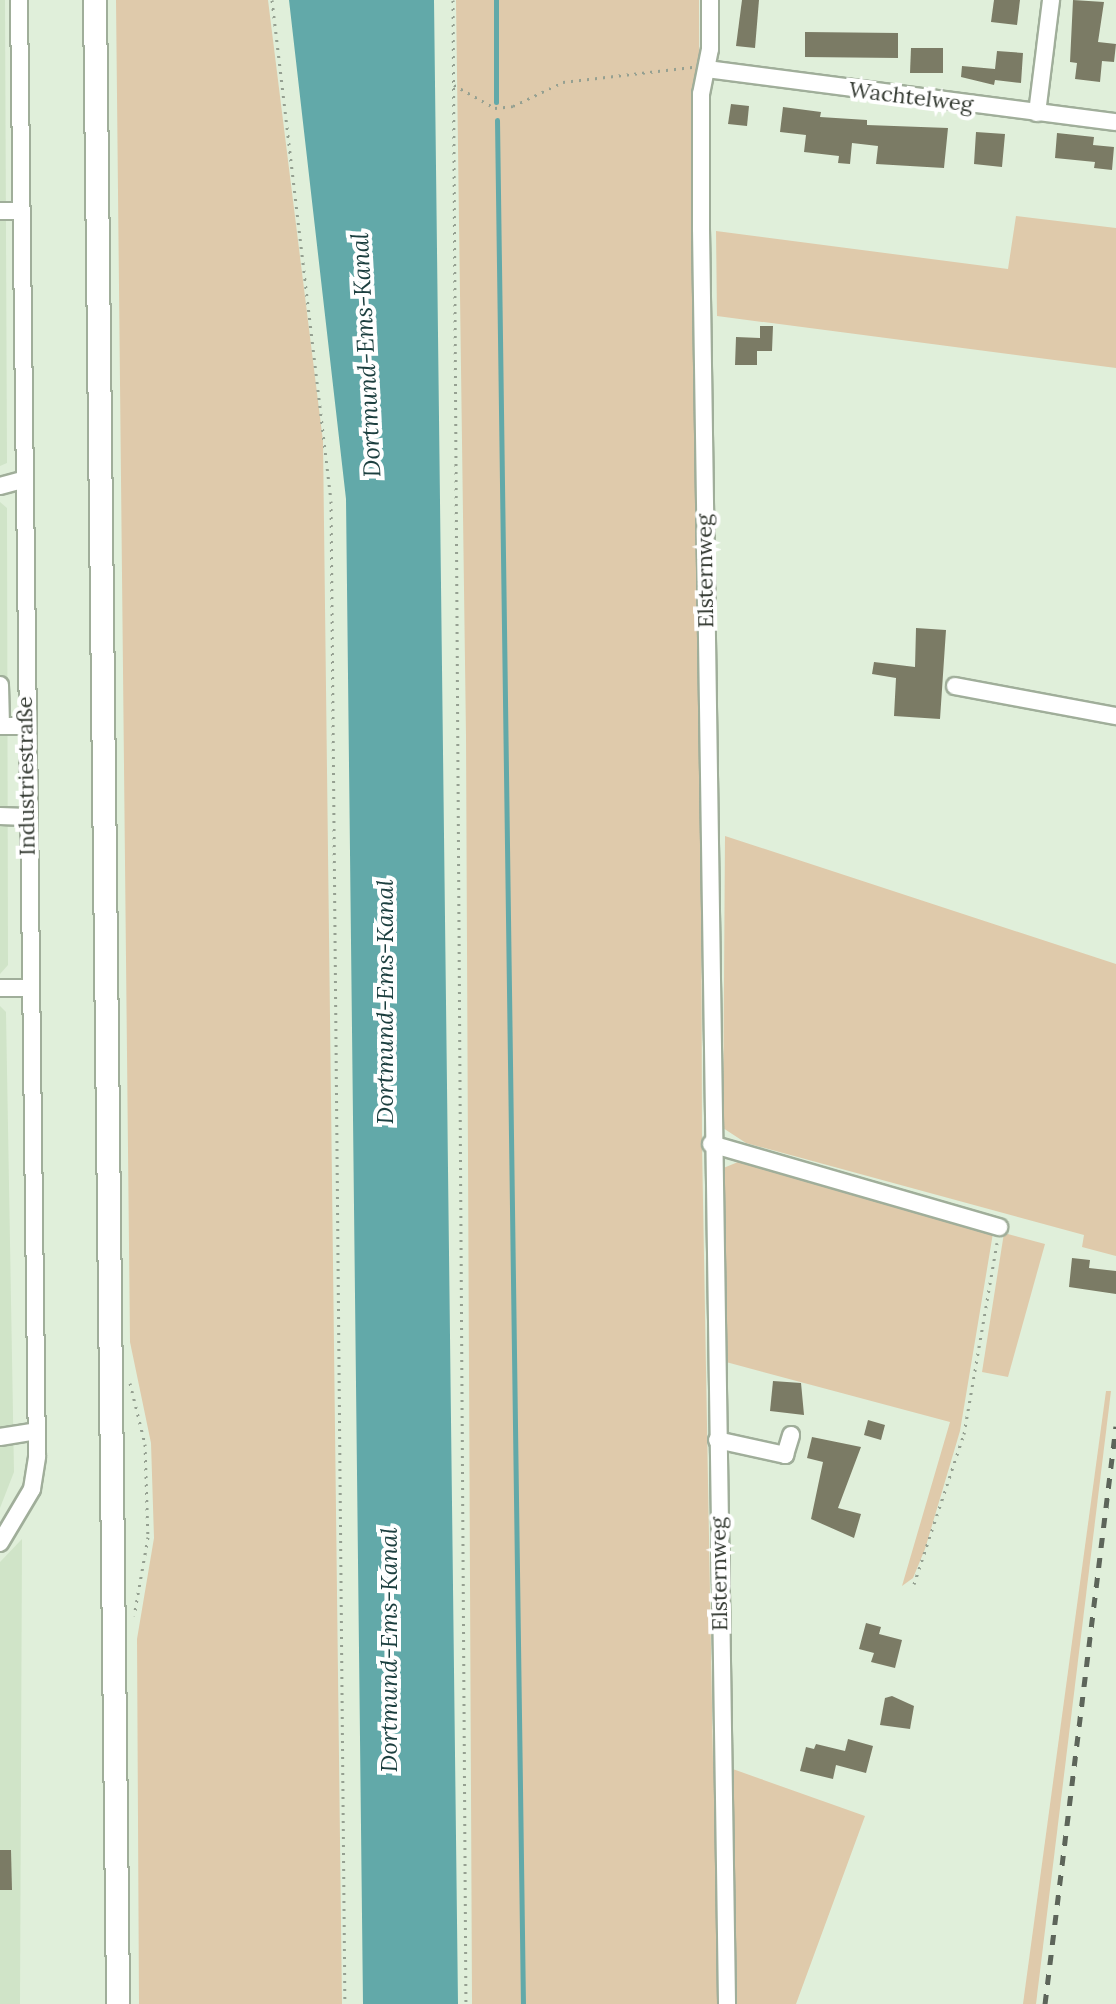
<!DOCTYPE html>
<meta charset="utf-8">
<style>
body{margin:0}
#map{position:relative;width:1116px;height:2004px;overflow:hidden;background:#e0efda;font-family:Lora,serif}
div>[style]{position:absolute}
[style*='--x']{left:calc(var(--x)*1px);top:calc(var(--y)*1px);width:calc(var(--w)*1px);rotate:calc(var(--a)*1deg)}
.built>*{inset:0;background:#d0e4c8}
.green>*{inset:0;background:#dfcaab}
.water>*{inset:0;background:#62a9a9}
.stream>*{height:5px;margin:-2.5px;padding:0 2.5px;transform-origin:2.5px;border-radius:2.5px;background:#62a9a9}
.building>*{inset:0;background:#7b7b65}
.path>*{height:3px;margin-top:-1.5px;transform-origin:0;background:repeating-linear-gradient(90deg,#95a091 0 2px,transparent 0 8px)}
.roads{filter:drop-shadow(2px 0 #a0ae9a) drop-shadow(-2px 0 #a0ae9a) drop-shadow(0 2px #a0ae9a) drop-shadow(0 -2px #a0ae9a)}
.minor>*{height:16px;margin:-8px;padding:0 8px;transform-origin:8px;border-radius:8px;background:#fff}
.major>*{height:22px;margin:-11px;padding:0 11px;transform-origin:11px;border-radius:11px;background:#fff}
.rail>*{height:5px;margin-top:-2.5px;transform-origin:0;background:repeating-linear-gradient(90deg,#5d655a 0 10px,transparent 0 20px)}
span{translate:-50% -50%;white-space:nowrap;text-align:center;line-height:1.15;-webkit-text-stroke:8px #fff;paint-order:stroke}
.street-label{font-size:22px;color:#343a32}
.water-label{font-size:24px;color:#1c3f3f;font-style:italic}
</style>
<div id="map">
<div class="built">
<div style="clip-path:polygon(0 0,5px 0,7px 463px,0 466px)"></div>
<div style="clip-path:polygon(0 502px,7px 508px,8px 965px,0 974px)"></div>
<div style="clip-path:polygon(0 1006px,6px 1012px,14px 1472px,0 1508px)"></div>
<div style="clip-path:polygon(22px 1539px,20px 2004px,0 2004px,0 1562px)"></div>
</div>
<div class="green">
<div style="clip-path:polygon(116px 0,268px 0,323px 441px,342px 2004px,139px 2004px,137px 1639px,154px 1538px,151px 1443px,130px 1342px)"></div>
<div style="clip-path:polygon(456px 0,699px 0,702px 1144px,713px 1762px,865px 1816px,796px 2004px,472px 2004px,466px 736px)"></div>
<div style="clip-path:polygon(1016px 216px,1116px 228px,1116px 368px,717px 316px,716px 231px,1008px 269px)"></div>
<div style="clip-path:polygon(725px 836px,1116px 964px,1116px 1256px,1082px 1247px,1084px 1235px,746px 1143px,723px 1128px)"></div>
<div style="clip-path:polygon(738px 1162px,993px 1233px,960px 1431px,925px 1549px,913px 1578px,902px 1586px,950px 1422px,726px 1362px,721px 1169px)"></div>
<div style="clip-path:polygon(1004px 1233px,1045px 1244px,1008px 1377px,982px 1372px)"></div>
<div style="clip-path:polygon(1106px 1391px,1111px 1391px,1036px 2004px,1023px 2004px)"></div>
</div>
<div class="water">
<div style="clip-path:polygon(289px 0,434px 0,458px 2004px,363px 2004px,346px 499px)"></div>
</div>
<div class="stream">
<div style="--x:496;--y:0;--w:102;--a:90"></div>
<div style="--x:497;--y:120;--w:1884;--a:89.21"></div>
</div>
<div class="building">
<div style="clip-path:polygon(742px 0,759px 0,755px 48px,736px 46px)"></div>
<div style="clip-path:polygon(994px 0,1020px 0,1017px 25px,991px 22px)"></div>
<div style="clip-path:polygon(1073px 0,1104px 2px,1098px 42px,1116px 44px,1114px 62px,1102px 61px,1100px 82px,1075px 79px,1077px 63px,1070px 62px)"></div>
<div style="clip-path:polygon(805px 32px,898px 33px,898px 58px,805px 57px)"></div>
<div style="clip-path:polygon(911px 48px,943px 48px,943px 73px,910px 73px)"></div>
<div style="clip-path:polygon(997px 51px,1023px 53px,1021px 83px,995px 80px,994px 85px,961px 77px,962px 66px,995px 69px)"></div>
<div style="clip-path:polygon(731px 104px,749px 106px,747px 126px,728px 124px)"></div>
<div style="clip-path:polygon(783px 107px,821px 112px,820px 117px,867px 120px,867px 125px,948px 128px,944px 168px,876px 164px,878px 146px,852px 143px,850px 164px,838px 163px,839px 156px,804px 152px,806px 135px,780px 132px)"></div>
<div style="clip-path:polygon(976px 132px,1005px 134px,1002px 167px,974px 164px)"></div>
<div style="clip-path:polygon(1057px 133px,1094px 137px,1093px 145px,1114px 147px,1112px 170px,1094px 168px,1095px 162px,1055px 158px)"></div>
<div style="clip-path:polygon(760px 326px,773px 326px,772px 351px,757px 351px,757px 365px,735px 365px,736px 337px,760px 338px)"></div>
<div style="clip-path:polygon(916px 628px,946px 630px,940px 719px,894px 716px,896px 678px,872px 674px,874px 662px,915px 667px)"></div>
<div style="clip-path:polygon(1072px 1258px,1090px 1260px,1089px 1268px,1116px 1271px,1116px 1294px,1069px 1287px)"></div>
<div style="clip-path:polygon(773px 1381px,801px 1383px,804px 1415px,770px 1411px)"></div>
<div style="clip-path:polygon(868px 1420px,885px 1425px,881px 1440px,864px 1435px)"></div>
<div style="clip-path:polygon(812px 1437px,861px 1447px,838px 1508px,861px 1514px,854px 1538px,811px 1519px,823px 1462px,807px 1458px)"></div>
<div style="clip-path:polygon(866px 1623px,881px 1627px,879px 1634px,902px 1640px,895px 1668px,871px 1662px,874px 1653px,859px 1649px)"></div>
<div style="clip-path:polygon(892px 1696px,914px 1706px,910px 1729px,880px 1725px,885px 1698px)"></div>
<div style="clip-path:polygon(848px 1739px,873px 1746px,866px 1773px,836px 1765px,833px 1779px,800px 1771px,806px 1747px,814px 1749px,816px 1744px,845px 1751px)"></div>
<div style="clip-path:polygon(0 1850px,11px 1850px,12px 1890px,0 1890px)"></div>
</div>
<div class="path">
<div style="--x:272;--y:0;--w:504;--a:83.28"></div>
<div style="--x:331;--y:501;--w:1503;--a:89.47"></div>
<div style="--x:453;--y:0;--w:2004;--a:89.63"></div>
<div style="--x:454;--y:85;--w:47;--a:29.3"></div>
<div style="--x:495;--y:108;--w:18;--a:-6"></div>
<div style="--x:513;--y:106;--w:55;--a:-25.6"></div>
<div style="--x:563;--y:82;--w:130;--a:-6.6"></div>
<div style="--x:130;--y:1383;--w:63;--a:76.2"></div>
<div style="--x:145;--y:1444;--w:93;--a:88.2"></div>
<div style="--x:148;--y:1537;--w:80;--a:100"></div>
<div style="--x:914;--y:1584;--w:158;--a:-71.6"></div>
<div style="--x:964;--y:1434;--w:194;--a:-80.2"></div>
</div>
<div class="roads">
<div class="minor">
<div style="--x:710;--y:0;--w:49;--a:90"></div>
<div style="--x:710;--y:49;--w:46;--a:101.3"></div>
<div style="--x:701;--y:94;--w:135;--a:90"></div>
<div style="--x:701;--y:229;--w:1775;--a:89.16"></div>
<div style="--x:707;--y:69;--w:412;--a:7.4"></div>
<div style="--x:1037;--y:113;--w:114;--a:-82.9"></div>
<div style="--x:0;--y:211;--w:21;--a:0"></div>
<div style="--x:0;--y:486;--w:24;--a:-15"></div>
<div style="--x:0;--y:685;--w:41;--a:88.6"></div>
<div style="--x:1;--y:726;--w:25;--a:0"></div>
<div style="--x:955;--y:686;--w:164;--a:10.6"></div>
<div style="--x:0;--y:816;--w:27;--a:2"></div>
<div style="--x:0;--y:988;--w:29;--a:0"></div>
<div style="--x:711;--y:1144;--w:300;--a:16.1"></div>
<div style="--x:0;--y:1437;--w:37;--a:-9"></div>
<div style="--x:717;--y:1440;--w:70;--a:12.4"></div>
<div style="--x:785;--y:1455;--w:21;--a:-73"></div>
<div style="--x:0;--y:1543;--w:63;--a:-59.3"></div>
<div style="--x:32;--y:1489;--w:33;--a:-81"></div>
<div style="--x:37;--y:1456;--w:1456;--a:-90.71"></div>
</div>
<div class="major">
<div style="--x:95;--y:0;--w:2004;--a:89.34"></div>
</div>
</div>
<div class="rail">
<div style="--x:1045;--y:2004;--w:582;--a:-83"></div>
</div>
<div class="street-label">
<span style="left:911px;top:97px;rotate:7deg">Wachtelweg</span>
<span style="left:705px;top:571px;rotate:-91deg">Elsternweg</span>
<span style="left:26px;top:776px;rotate:-91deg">Industriestraße</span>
<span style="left:719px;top:1574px;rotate:-91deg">Elsternweg</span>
</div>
<div class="water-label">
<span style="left:366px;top:355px;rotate:-93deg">Dortmund-Ems-Kanal</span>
<span style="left:385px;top:1002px;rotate:-90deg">Dortmund-Ems-Kanal</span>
<span style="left:389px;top:1650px;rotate:-90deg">Dortmund-Ems-Kanal</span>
</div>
</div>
